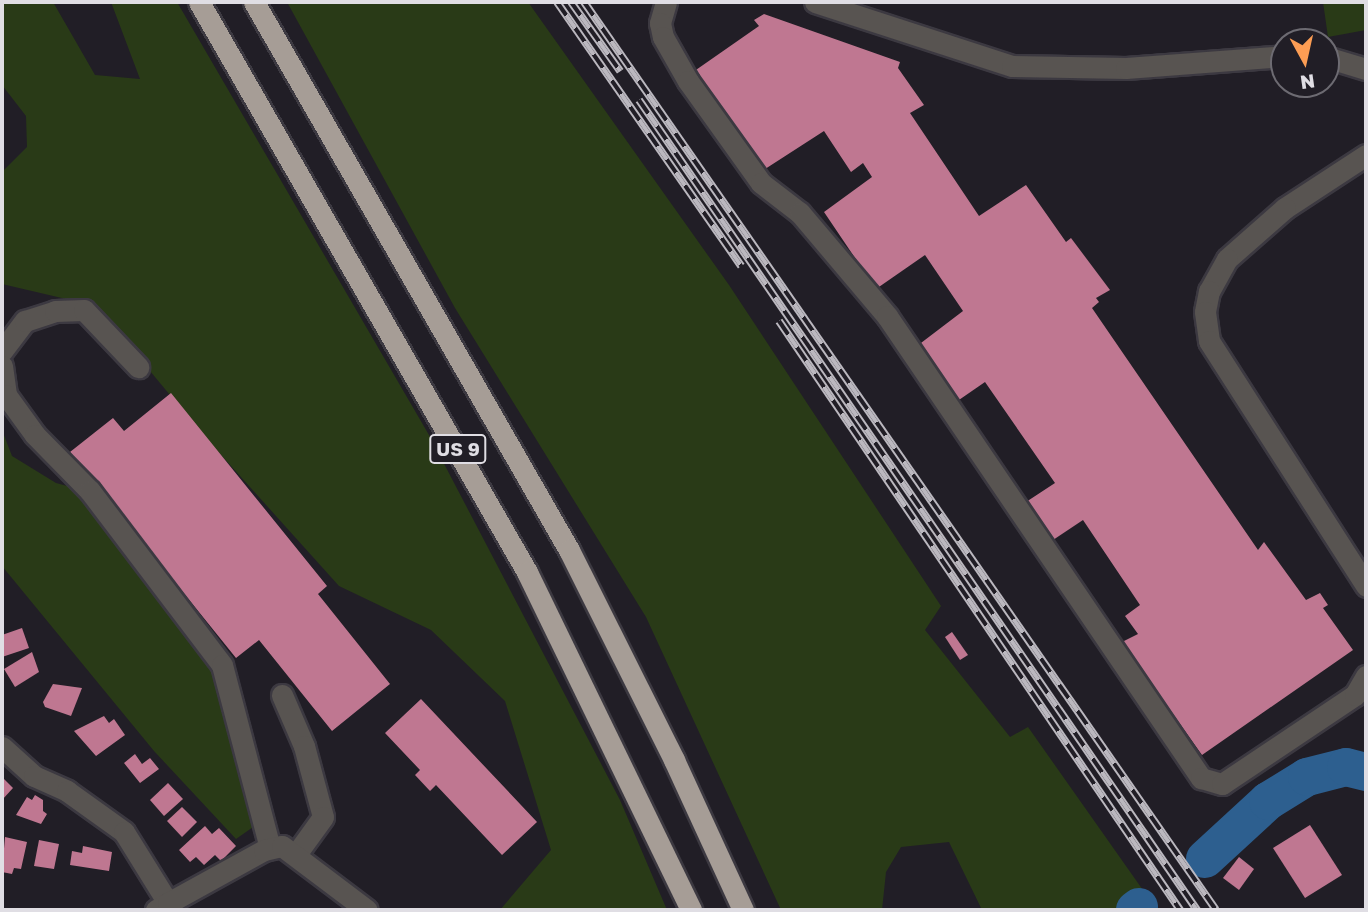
<!DOCTYPE html>
<style>
body{margin:0}
#map{position:relative;width:1368px;height:912px;overflow:hidden;background:#211e26;font-family:"Golos Text",sans-serif}
div>[style]{position:absolute}
[style*='--x']{left:calc(var(--x)*1px);top:calc(var(--y)*1px);width:calc(var(--w)*1px);rotate:calc(var(--a)*1deg)}
.green>*{inset:0;background:#293a17}
.river>*{height:38px;margin:-19px;padding:0 19px;transform-origin:19px;border-radius:19px;background:#2d5f8f}
.building>*{inset:0;background:#bf7791}
.roads{filter:drop-shadow(2px 0 #3c3941) drop-shadow(-2px 0 #3c3941) drop-shadow(0 2px #3c3941) drop-shadow(0 -2px #3c3941)}
.minor>*{height:21px;margin:-10.5px;padding:0 10.5px;transform-origin:10.5px;border-radius:10.5px;background:#585451}
.highway>*{height:21px;margin:-10.5px;padding:0 10.5px;transform-origin:10.5px;border-radius:10.5px;background:#a69d96}
.rail>*{height:8px;margin-top:-4px;transform-origin:0;background:repeating-linear-gradient(90deg,#211e26 0 16px,#bbb8bf 0 32px);box-sizing:border-box;border-block:2px solid #bbb8bf}
span{translate:-50% -50%;white-space:nowrap;text-align:center;line-height:1.15;-webkit-text-stroke:7px #211e26;paint-order:stroke}
.shield-label span{padding:2px 5px;background:#211e26;border:2px solid;border-radius:5px;-webkit-text-stroke-width:0}
.shield-label{font-size:19px;color:#e0dee4;font-weight:700}
.frame{position:absolute;inset:0;border:4px solid #e0dee4;pointer-events:none}
.north{position:absolute;left:1270px;top:28px;width:70px;height:70px;box-sizing:border-box;background:#211e26;border:2px solid #6d6b72;border-radius:50%;rotate:172deg;font-size:19px;font-weight:700;line-height:28px;text-align:center;color:#e0dee4}
.north::after{content:'';display:block;margin:auto;width:24px;height:32px;background:#fc9d54;clip-path:polygon(50% 0,100% 100%,50% 72%,0 100%)}
</style>
<div id="map">
<div class="green">
<div style="clip-path:polygon(2px 2px,53px 2px,95px 75px,140px 79px,111px 2px,177px 2px,429px 435px,620px 800px,667px 910px,500px 910px,551px 850px,505px 701px,431px 630px,339px 586px,204px 436px,96px 306px,2px 284px,2px 172px,27px 147px,26px 116px,2px 85px)"></div>
<div style="clip-path:polygon(287px 2px,528px 2px,729px 285px,941px 606px,925px 630px,1010px 737px,1028px 727px,1157px 910px,982px 910px,949px 842px,901px 847px,886px 872px,882px 910px,781px 910px,646px 617px,455px 308px)"></div>
<div style="clip-path:polygon(1323px 2px,1366px 2px,1366px 30px,1328px 37px)"></div>
<div style="clip-path:polygon(2px 430px,12px 456px,56px 483px,82px 490px,234px 698px,270px 815px,236px 839px,154px 751px,2px 566px)"></div>
</div>
<div class="river">
<div style="--x:1205;--y:859;--w:86;--a:-42.6"></div>
<div style="--x:1268;--y:801;--w:46;--a:-31.6"></div>
<div style="--x:1307;--y:777;--w:40;--a:-14.4"></div>
<div style="--x:1346;--y:767;--w:21;--a:14"></div>
<div style="--x:1135;--y:910;--w:5;--a:-37"></div>
</div>
<div class="building">
<div style="clip-path:polygon(764px 14px,900px 62px,898px 68px,924px 105px,910px 113px,979px 216px,1026px 185px,1066px 242px,1071px 238px,1110px 290px,1096px 298px,1099px 302px,1092px 308px,1258px 550px,1264px 542px,1306px 600px,1320px 593px,1328px 605px,1323px 608px,1353px 650px,1202px 755px,1122px 642px,1138px 634px,1125px 616px,1140px 605px,1083px 520px,1053px 540px,1026px 502px,1055px 483px,985px 382px,956px 402px,917px 346px,963px 311px,925px 255px,876px 289px,824px 212px,872px 177px,863px 163px,851px 172px,824px 131px,759px 173px,693px 72px,759px 26px,754px 20px)"></div>
<div style="clip-path:polygon(171px 393px,327px 586px,318px 594px,390px 684px,332px 731px,259px 640px,236px 658px,70px 452px,113px 418px,124px 431px)"></div>
<div style="clip-path:polygon(22px 628px,29px 648px,2px 657px,2px 635px)"></div>
<div style="clip-path:polygon(952px 632px,968px 655px,960px 660px,945px 637px)"></div>
<div style="clip-path:polygon(32px 652px,39px 672px,15px 687px,4px 669px)"></div>
<div style="clip-path:polygon(53px 684px,82px 688px,71px 716px,45px 707px,43px 702px)"></div>
<div style="clip-path:polygon(421px 699px,537px 822px,502px 855px,436px 785px,430px 791px,415px 775px,420px 770px,385px 733px)"></div>
<div style="clip-path:polygon(104px 716px,109px 723px,114px 719px,125px 735px,96px 756px,74px 731px)"></div>
<div style="clip-path:polygon(135px 754px,142px 764px,150px 758px,159px 769px,140px 783px,124px 763px)"></div>
<div style="clip-path:polygon(2px 777px,13px 788px,2px 800px)"></div>
<div style="clip-path:polygon(168px 783px,183px 799px,164px 816px,150px 800px)"></div>
<div style="clip-path:polygon(35px 795px,43px 800px,43px 811px,47px 814px,41px 824px,16px 815px,27px 797px,32px 800px)"></div>
<div style="clip-path:polygon(182px 807px,197px 822px,182px 837px,167px 821px)"></div>
<div style="clip-path:polygon(1310px 825px,1342px 875px,1305px 898px,1273px 848px)"></div>
<div style="clip-path:polygon(205px 826px,212px 834px,219px 828px,236px 846px,221px 861px,215px 855px,204px 865px,196px 857px,190px 862px,179px 850px)"></div>
<div style="clip-path:polygon(5px 837px,27px 842px,21px 869px,14px 868px,12px 874px,2px 872px)"></div>
<div style="clip-path:polygon(39px 840px,59px 844px,54px 869px,34px 866px)"></div>
<div style="clip-path:polygon(83px 846px,112px 852px,109px 871px,70px 865px,72px 851px,82px 853px)"></div>
<div style="clip-path:polygon(1239px 857px,1254px 869px,1239px 890px,1223px 878px)"></div>
</div>
<div class="roads">
<div class="minor">
<div style="--x:666;--y:2;--w:22;--a:106"></div>
<div style="--x:660;--y:23;--w:14;--a:78"></div>
<div style="--x:663;--y:37;--w:51;--a:60.4"></div>
<div style="--x:688;--y:81;--w:125;--a:54.4"></div>
<div style="--x:761;--y:183;--w:49;--a:37.6"></div>
<div style="--x:800;--y:213;--w:135;--a:49.8"></div>
<div style="--x:887;--y:316;--w:559;--a:55.8"></div>
<div style="--x:1201;--y:778;--w:22;--a:16"></div>
<div style="--x:1222;--y:784;--w:160;--a:-33.8"></div>
<div style="--x:1355;--y:695;--w:22;--a:-60"></div>
<div style="--x:815;--y:2;--w:207;--a:18"></div>
<div style="--x:1012;--y:66;--w:114;--a:1"></div>
<div style="--x:1126;--y:68;--w:158;--a:-4.3"></div>
<div style="--x:1326;--y:57;--w:42;--a:16.7"></div>
<div style="--x:1366;--y:155;--w:97;--a:146.8"></div>
<div style="--x:1285;--y:208;--w:77;--a:138.7"></div>
<div style="--x:1227;--y:259;--w:37;--a:119"></div>
<div style="--x:1209;--y:291;--w:21;--a:101"></div>
<div style="--x:1205;--y:312;--w:29;--a:82"></div>
<div style="--x:1209;--y:341;--w:291;--a:57.3"></div>
<div style="--x:2;--y:351;--w:38;--a:-53"></div>
<div style="--x:25;--y:321;--w:32;--a:-18"></div>
<div style="--x:55;--y:311;--w:29;--a:-2"></div>
<div style="--x:84;--y:310;--w:79;--a:46.5"></div>
<div style="--x:2;--y:366;--w:29;--a:82"></div>
<div style="--x:6;--y:395;--w:49;--a:54.1"></div>
<div style="--x:35;--y:435;--w:78;--a:45.5"></div>
<div style="--x:90;--y:491;--w:218;--a:52.8"></div>
<div style="--x:222;--y:665;--w:189;--a:75.3"></div>
<div style="--x:282;--y:695;--w:56;--a:66.7"></div>
<div style="--x:304;--y:746;--w:73;--a:75"></div>
<div style="--x:323;--y:817;--w:44;--a:125.8"></div>
<div style="--x:2;--y:747;--w:43;--a:42.2"></div>
<div style="--x:34;--y:776;--w:36;--a:24"></div>
<div style="--x:67;--y:791;--w:70;--a:35.7"></div>
<div style="--x:124;--y:832;--w:84;--a:58.2"></div>
<div style="--x:168;--y:903;--w:14;--a:150"></div>
<div style="--x:172;--y:910;--w:8;--a:-120"></div>
<div style="--x:168;--y:903;--w:110;--a:-28.9"></div>
<div style="--x:264;--y:850;--w:18;--a:-13"></div>
<div style="--x:282;--y:846;--w:106;--a:37"></div>
</div>
<div class="highway">
<div style="--x:199;--y:2;--w:658;--a:60.08"></div>
<div style="--x:527;--y:572;--w:376;--a:64.1"></div>
<div style="--x:254;--y:2;--w:632;--a:60.11"></div>
<div style="--x:569;--y:550;--w:235;--a:63.4"></div>
<div style="--x:674;--y:760;--w:165;--a:65.3"></div>
</div>
</div>
<div class="rail">
<div style="--x:557;--y:2;--w:322;--a:55.1"></div>
<div style="--x:571;--y:2;--w:85;--a:54.6"></div>
<div style="--x:584;--y:2;--w:1106;--a:55.16"></div>
<div style="--x:639;--y:100;--w:984;--a:55.44"></div>
<div style="--x:779;--y:321;--w:713;--a:55.75"></div>
</div>
<div class="shield-label">
<span style="left:458px;top:449px">US 9</span>
</div>
<div class="frame"></div>
<div class="north">N</div>
</div>
